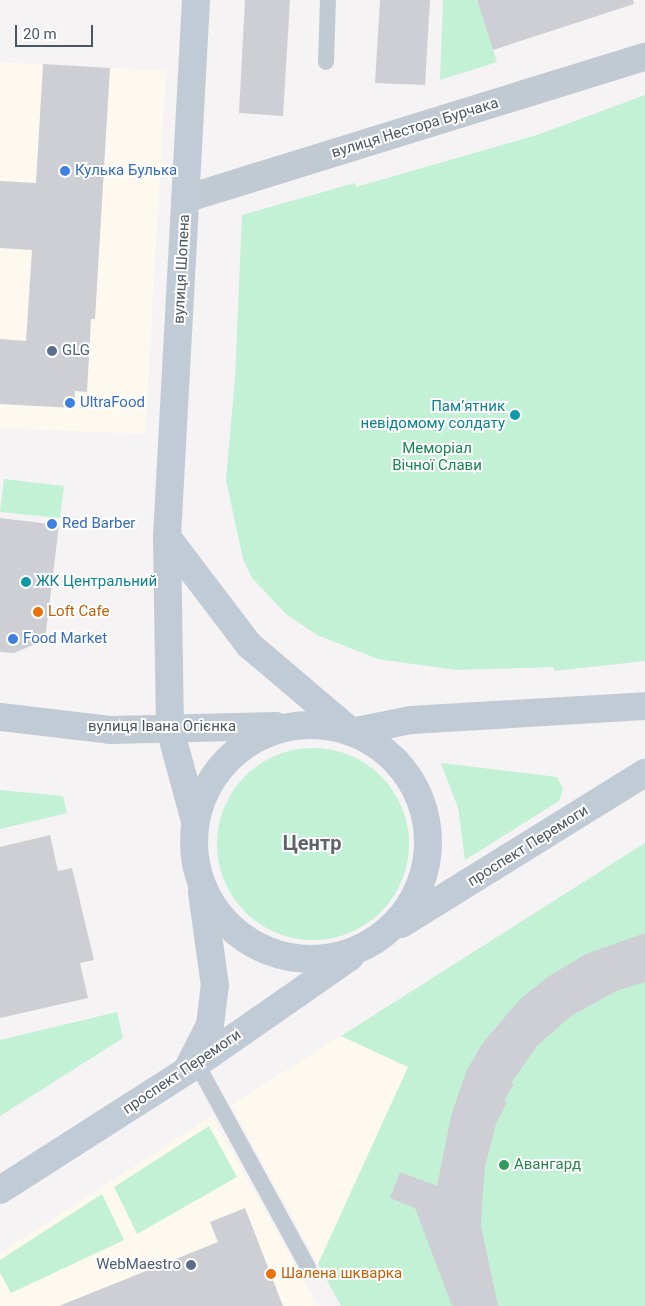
<!DOCTYPE html>
<meta charset="utf-8">
<style>
body{margin:0}
#map{position:relative;width:645px;height:1306px;overflow:hidden;background:#f5f3f3;font-family:Roboto,sans-serif}
div>[style]{position:absolute}
[style*='--x']{left:calc(var(--x)*1px);top:calc(var(--y)*1px);width:calc(var(--w)*1px);rotate:calc(var(--a)*1deg)}
.commercial>*{inset:0;background:#fdf9ef}
.green>*{inset:0;background:#c3f1d5}
.round{border-radius:50%}
.building>*{inset:0;background:#cdcfd5}
.lane>*{height:16px;margin:-8px;padding:0 8px;transform-origin:8px;border-radius:8px;background:#c1cad2}
.street>*{height:28px;margin:-14px;padding:0 14px;transform-origin:14px;border-radius:14px;background:#c1cad2}
.secondary>*{height:28px;margin:-14px;padding:0 14px;transform-origin:14px;border-radius:14px;background:#c1cbd6}
.secondary>.ring{margin:-14px;padding:0;box-sizing:content-box;background:none;border:28px solid #c1cbd6;border-radius:50%}
.dots>*{width:14px;height:14px;translate:-50% -50%;box-sizing:border-box;border:2px solid #fff;border-radius:50%}
span{translate:-50% -50%;white-space:nowrap;text-align:center;line-height:1.15;-webkit-text-stroke:4px #fff;paint-order:stroke}
.street-label{font-size:15px;color:#4a5661}
.shop-label{font-size:15px;color:#366cbe}
.left{translate:0 -50%;text-align:left}
.service-label{font-size:15px;color:#4e5e75}
.right{translate:-100% -50%;text-align:right}
.culture-label{font-size:15px;color:#0d838f}
.park-label{font-size:15px;color:#17864f}
.food-label{font-size:15px;color:#c56008}
.leisure-label{font-size:15px;color:#27864d}
.district-label{font-size:20px;color:#5f6368;font-weight:700}
.scale{position:absolute;left:15px;top:25px;width:78px;height:22px;box-sizing:border-box;border:2px solid #4a5661;border-top:0;padding-left:6px;font-size:15px;line-height:18px;white-space:nowrap;color:#4a5661;-webkit-text-stroke:4px #fff;paint-order:stroke}
</style>
<div id="map">
<div class="commercial">
<div style="clip-path:polygon(0 62px,166px 71px,145px 434px,0 428px)"></div>
<div style="clip-path:polygon(341px 1036px,408px 1067px,318px 1264px,231px 1105px)"></div>
<div style="clip-path:polygon(212px 1116px,318px 1306px,0 1306px,0 1253px)"></div>
</div>
<div class="green">
<div style="clip-path:polygon(443px 0,477px 0,497px 62px,440px 80px)"></div>
<div style="clip-path:polygon(645px 95px,645px 661px,554px 671px,554px 667px,456px 670px,378px 659px,317px 635px,286px 614px,252px 578px,243px 559px,226px 480px,235px 378px,242px 215px,355px 183px,356px 187px,537px 135px)"></div>
<div style="clip-path:polygon(4px 479px,64px 486px,60px 518px,0 512px)"></div>
<div class="round" style="left:217px;top:748px;width:192px;height:192px"></div>
<div style="clip-path:polygon(441px 763px,557px 777px,563px 789px,559px 801px,465px 860px,458px 808px)"></div>
<div style="clip-path:polygon(0 790px,63px 796px,67px 813px,0 829px)"></div>
<div style="clip-path:polygon(645px 843px,645px 1306px,341px 1306px,318px 1264px,408px 1067px,341px 1036px)"></div>
<div style="clip-path:polygon(117px 1012px,123px 1038px,0 1116px,0 1040px)"></div>
<div style="clip-path:polygon(209px 1126px,237px 1177px,137px 1234px,114px 1187px)"></div>
<div style="clip-path:polygon(102px 1194px,124px 1240px,11px 1293px,0 1273px,0 1260px)"></div>
</div>
<div class="building">
<div style="clip-path:polygon(245px 0,290px 0,283px 116px,239px 113px)"></div>
<div style="clip-path:polygon(380px 0,430px 0,425px 85px,375px 83px)"></div>
<div style="clip-path:polygon(477px 0,633px 0,634px 4px,493px 50px)"></div>
<div style="clip-path:polygon(43px 64px,110px 68px,95px 319px,91px 319px,87px 392px,75px 391px,74px 408px,0 404px,0 339px,26px 341px,32px 250px,0 248px,0 181px,36px 183px)"></div>
<div style="clip-path:polygon(0 518px,59px 525px,45px 640px,14px 653px,0 652px)"></div>
<div style="clip-path:polygon(50px 835px,58px 871px,72px 868px,94px 960px,80px 963px,88px 998px,0 1018px,0 847px)"></div>
<div style="clip-path:polygon(645px 933px,645px 982px,616px 991px,571px 1016px,537px 1046px,511px 1083px,514px 1084px,504px 1101px,507px 1102px,496px 1124px,485px 1167px,482px 1205px,481px 1226px,498px 1306px,452px 1306px,415px 1208px,390px 1198px,400px 1172px,437px 1186px,451px 1116px,466px 1072px,482px 1044px,520px 999px,549px 976px,586px 954px)"></div>
<div style="clip-path:polygon(245px 1208px,283px 1306px,59px 1306px,218px 1242px,210px 1222px)"></div>
</div>
<div class="lane">
<div style="--x:326;--y:62;--w:62;--a:-88.2"></div>
<div style="--x:197;--y:1064;--w:232;--a:61.4"></div>
</div>
<div class="street">
<div style="--x:185;--y:199;--w:481;--a:-17.2"></div>
</div>
<div class="secondary">
<div style="--x:167;--y:537;--w:136;--a:52.8"></div>
<div style="--x:249;--y:645;--w:130;--a:40.3"></div>
<div style="--x:0;--y:717;--w:111;--a:6.7"></div>
<div style="--x:110;--y:730;--w:166;--a:-1.4"></div>
<div class="ring" style="left:194px;top:725px;width:206px;height:206px"></div>
<div style="--x:351;--y:732;--w:61;--a:-11.3"></div>
<div style="--x:411;--y:720;--w:234;--a:-3.4"></div>
<div style="--x:195;--y:821;--w:95;--a:-105.2"></div>
<div style="--x:170;--y:729;--w:192;--a:-90.9"></div>
<div style="--x:167;--y:537;--w:538;--a:-86.91"></div>
<div style="--x:401;--y:924;--w:287;--a:-31.8"></div>
<div style="--x:188;--y:1068;--w:48;--a:-62.9"></div>
<div style="--x:210;--y:1025;--w:39;--a:-83"></div>
<div style="--x:215;--y:986;--w:95;--a:-97.9"></div>
<div style="--x:0;--y:1190;--w:221;--a:-32.6"></div>
<div style="--x:186;--y:1071;--w:200;--a:-34.8"></div>
</div>
<div class="dots">
<div style="left:65px;top:171px;background:#3f7fe0"></div>
<div style="left:52px;top:351px;background:#5c6f8a"></div>
<div style="left:70px;top:403px;background:#3f7fe0"></div>
<div style="left:515px;top:415px;background:#0f9aa8"></div>
<div style="left:52px;top:524px;background:#3f7fe0"></div>
<div style="left:26px;top:582px;background:#0f9aa8"></div>
<div style="left:38px;top:612px;background:#e8710a"></div>
<div style="left:13px;top:639px;background:#3f7fe0"></div>
<div style="left:504px;top:1165px;background:#2e9e5b"></div>
<div style="left:191px;top:1265px;background:#5c6f8a"></div>
<div style="left:271px;top:1274px;background:#e8710a"></div>
</div>
<div class="street-label">
<span style="left:415px;top:128px;rotate:-17deg">вулиця Нестора Бурчака</span>
<span style="left:182px;top:269px;rotate:-87deg">вулиця Шопена</span>
<span style="left:162px;top:727px">вулиця Івана Огієнка</span>
<span style="left:528px;top:846px;rotate:-32deg">проспект Перемоги</span>
<span style="left:182px;top:1072px;rotate:-34deg">проспект Перемоги</span>
</div>
<div class="shop-label">
<span class="left" style="left:75px;top:171px">Кулька Булька</span>
<span class="left" style="left:80px;top:403px">UltraFood</span>
<span class="left" style="left:62px;top:524px">Red Barber</span>
<span class="left" style="left:23px;top:639px">Food Market</span>
</div>
<div class="service-label">
<span class="left" style="left:62px;top:351px">GLG</span>
<span class="right" style="left:181px;top:1265px">WebMaestro</span>
</div>
<div class="culture-label">
<span class="right" style="left:505px;top:415px">Пам’ятник<br>невідомому солдату</span>
<span class="left" style="left:36px;top:582px">ЖК Центральний</span>
</div>
<div class="park-label">
<span style="left:437px;top:457px">Меморіал<br>Вічної Слави</span>
</div>
<div class="food-label">
<span class="left" style="left:48px;top:612px">Loft Cafe</span>
<span class="left" style="left:281px;top:1274px">Шалена шкварка</span>
</div>
<div class="leisure-label">
<span class="left" style="left:514px;top:1165px">Авангард</span>
</div>
<div class="district-label">
<span style="left:312px;top:843px">Центр</span>
</div>
<div class="scale">20 m</div>
</div>
